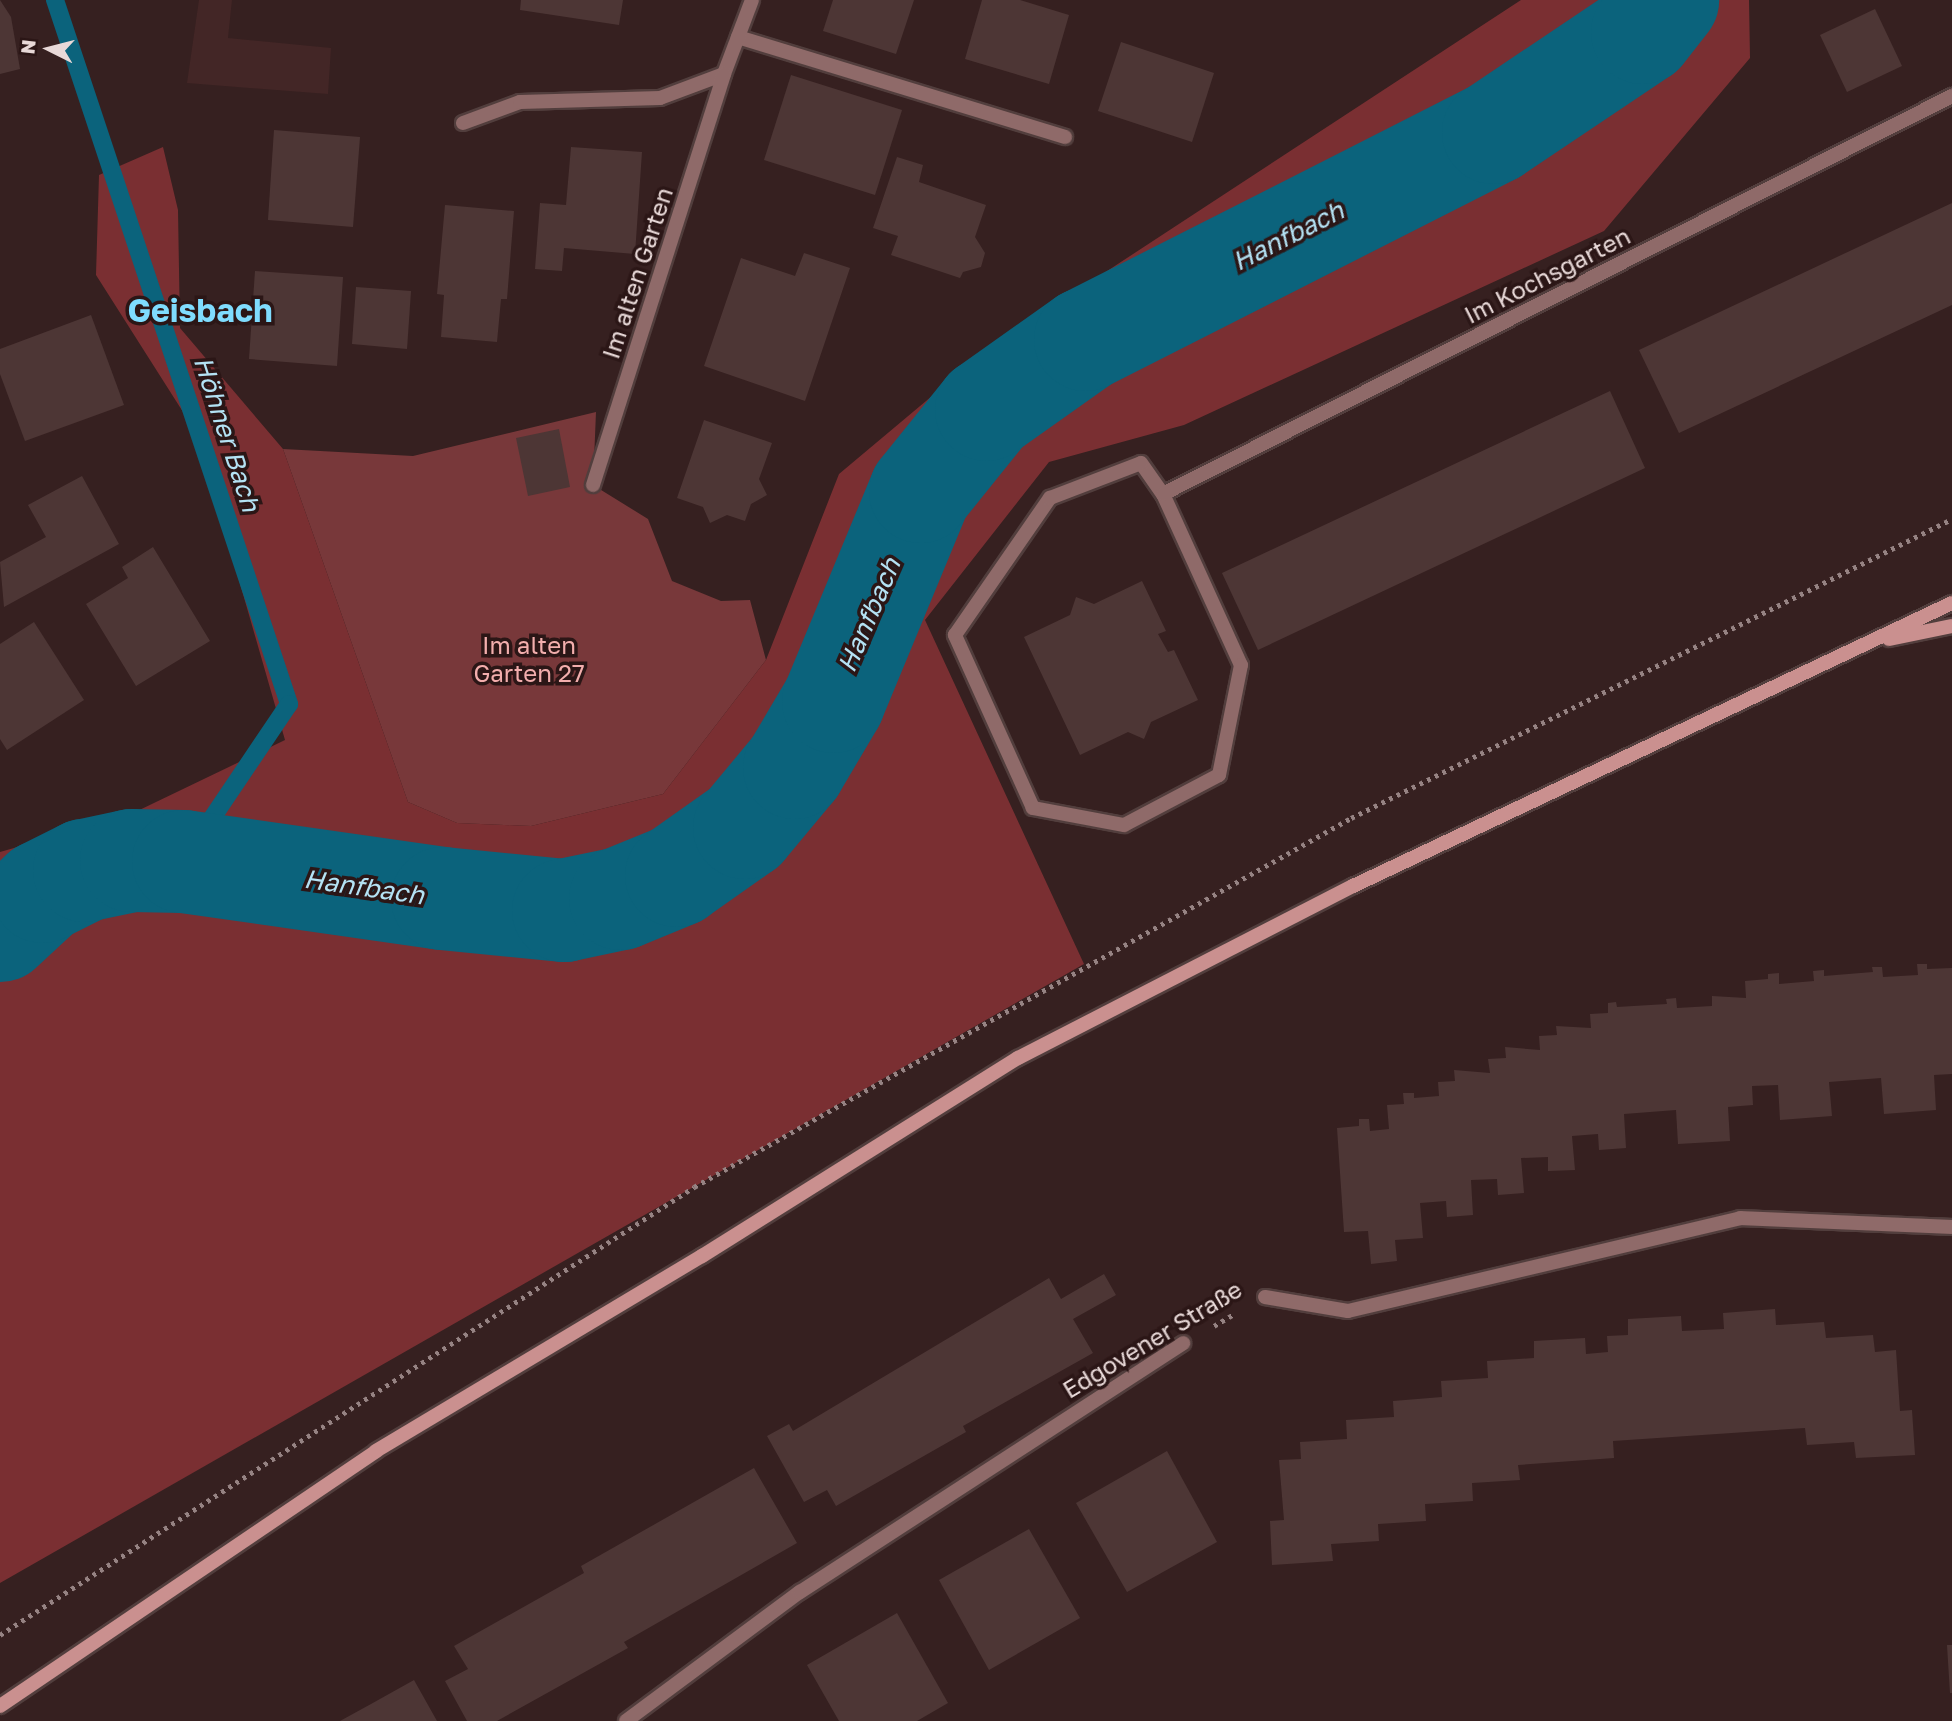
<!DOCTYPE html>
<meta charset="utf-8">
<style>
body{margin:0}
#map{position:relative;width:1952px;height:1721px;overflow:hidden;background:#362020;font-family:"Golos Text",sans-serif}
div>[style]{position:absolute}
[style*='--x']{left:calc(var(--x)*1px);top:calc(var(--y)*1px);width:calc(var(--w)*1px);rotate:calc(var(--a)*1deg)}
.built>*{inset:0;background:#432626}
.green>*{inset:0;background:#78383a}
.forest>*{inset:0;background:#7a2f32}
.stream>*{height:18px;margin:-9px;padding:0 9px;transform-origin:9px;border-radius:9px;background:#0b637c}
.river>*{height:103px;margin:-51.5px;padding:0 51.5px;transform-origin:51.5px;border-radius:51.5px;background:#0b637c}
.building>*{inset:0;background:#4d3635}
.path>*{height:4.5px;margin-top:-2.25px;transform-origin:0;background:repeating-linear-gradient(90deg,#968383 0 3.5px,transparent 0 8.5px)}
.roads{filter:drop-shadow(2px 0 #523e3d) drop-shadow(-2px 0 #523e3d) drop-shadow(0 2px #523e3d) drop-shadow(0 -2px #523e3d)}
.lane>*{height:14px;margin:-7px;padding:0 7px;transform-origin:7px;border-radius:7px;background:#8f6a69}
.street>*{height:14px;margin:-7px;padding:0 7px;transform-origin:7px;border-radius:7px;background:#8f6a69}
.secondary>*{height:14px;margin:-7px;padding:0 7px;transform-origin:7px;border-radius:7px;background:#ca908f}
span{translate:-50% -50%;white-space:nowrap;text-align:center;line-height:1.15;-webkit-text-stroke:7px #2b1616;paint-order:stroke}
.street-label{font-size:24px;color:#e8d9d8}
.park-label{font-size:24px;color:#f3aead}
.water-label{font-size:26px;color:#b4e2f4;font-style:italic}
.district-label{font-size:32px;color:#7fdcfe;font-weight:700}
.north{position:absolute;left:14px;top:14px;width:70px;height:70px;-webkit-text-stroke:5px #2b1616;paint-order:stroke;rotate:276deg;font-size:19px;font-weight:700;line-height:28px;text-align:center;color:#e8d9d8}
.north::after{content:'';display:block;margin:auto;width:24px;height:32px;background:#e8d9d8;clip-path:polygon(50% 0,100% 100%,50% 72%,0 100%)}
</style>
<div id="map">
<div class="built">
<div style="clip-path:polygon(199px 0,232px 0,228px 38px,331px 48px,328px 94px,187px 83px)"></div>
</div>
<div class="green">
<div style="clip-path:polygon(596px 412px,593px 485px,648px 519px,672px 581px,721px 601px,750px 600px,766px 660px,663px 794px,531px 826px,457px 823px,408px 802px,283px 449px,413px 456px)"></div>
</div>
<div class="forest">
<div style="clip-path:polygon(1521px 0,1749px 0,1750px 58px,1604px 231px,1184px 425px,1049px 462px,925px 620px,1084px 964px,0 1583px,0 852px,129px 815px,285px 740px,197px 434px,96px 275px,99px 175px,163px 147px,178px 210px,180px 328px,283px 449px,408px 802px,457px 823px,531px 826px,663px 794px,766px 660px,839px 474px,988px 349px)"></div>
</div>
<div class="stream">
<div style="--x:55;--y:0;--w:742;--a:71.61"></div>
<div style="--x:289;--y:704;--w:189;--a:124"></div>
</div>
<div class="river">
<div style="--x:0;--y:930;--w:57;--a:-42.9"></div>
<div style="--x:42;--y:891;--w:47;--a:-26.6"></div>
<div style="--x:84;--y:870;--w:48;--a:-12"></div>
<div style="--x:131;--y:860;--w:52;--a:1.1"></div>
<div style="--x:183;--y:861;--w:262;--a:8.1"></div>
<div style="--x:442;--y:898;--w:122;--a:5.7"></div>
<div style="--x:563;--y:910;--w:58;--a:-11.9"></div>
<div style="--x:620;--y:898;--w:61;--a:-22.3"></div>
<div style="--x:676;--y:875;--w:83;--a:-35.2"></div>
<div style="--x:744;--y:827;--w:78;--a:-50.2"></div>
<div style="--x:794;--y:767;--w:77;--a:-59.4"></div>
<div style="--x:833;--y:701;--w:227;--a:-67.5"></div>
<div style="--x:920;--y:491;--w:105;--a:-51.2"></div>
<div style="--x:986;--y:409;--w:121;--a:-35.3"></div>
<div style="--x:1085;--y:339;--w:458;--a:-26.9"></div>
<div style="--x:1493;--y:132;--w:179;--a:-33.9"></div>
<div style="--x:1642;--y:32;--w:41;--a:-52"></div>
</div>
<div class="building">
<div style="clip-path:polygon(0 0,11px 17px,20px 69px,0 74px)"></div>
<div style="clip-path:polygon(521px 0,623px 0,619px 25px,520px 10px)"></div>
<div style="clip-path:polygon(833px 0,914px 0,896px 54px,823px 31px)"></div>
<div style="clip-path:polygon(982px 0,1020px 0,1069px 15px,1049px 84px,965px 59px)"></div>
<div style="clip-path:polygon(1875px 9px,1902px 66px,1847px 92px,1820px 35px)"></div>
<div style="clip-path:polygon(1121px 42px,1214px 73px,1192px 142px,1098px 111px)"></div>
<div style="clip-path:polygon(791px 75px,902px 110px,875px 195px,764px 160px)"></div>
<div style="clip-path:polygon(274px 130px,360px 137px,353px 227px,268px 220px)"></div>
<div style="clip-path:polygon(571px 147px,642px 152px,635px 254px,564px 248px,562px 271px,535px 269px,540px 203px,566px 205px)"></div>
<div style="clip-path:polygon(897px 157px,923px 165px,919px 182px,986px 205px,975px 237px,985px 253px,981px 267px,963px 272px,960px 278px,891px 255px,898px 236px,873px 228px)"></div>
<div style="clip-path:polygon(1952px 203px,1952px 305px,1679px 433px,1639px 350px)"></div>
<div style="clip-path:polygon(445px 205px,514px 211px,507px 299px,501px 299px,497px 342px,441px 337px,444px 295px,437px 294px)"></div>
<div style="clip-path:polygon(804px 253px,850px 268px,805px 401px,704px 366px,741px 258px,795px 276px)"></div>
<div style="clip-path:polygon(255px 271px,343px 277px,337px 366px,249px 359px)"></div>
<div style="clip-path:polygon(356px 287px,411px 291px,407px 349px,352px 344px)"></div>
<div style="clip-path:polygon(91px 315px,124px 405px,25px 441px,0 374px,0 349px)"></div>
<div style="clip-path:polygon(1610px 391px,1645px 468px,1258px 650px,1222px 573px)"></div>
<div style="clip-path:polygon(704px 420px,772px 443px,759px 479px,767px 495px,751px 504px,745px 521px,727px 515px,710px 523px,703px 507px,677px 498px)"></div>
<div style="clip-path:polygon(559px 429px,570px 487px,528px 496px,516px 438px)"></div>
<div style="clip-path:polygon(82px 476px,119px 544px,4px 607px,0 562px,46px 537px,28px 505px)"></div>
<div style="clip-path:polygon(153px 547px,210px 641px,136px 686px,86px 604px,128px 578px,122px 567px)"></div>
<div style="clip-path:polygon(1142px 581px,1166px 631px,1158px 634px,1168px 652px,1174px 650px,1198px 700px,1151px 722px,1144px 739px,1128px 732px,1080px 755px,1024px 637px,1070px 615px,1076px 597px,1094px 604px)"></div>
<div style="clip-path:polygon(34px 622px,84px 700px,7px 750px,0 739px,0 644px)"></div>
<div style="clip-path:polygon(1917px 964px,1927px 964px,1927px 969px,1952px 968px,1952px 1074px,1934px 1075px,1936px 1110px,1884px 1114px,1881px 1078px,1829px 1082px,1832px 1116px,1780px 1120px,1778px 1085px,1752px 1086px,1753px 1105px,1728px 1107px,1730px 1141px,1678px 1144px,1676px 1110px,1624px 1114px,1626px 1148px,1599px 1150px,1598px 1134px,1572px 1136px,1575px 1170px,1548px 1171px,1548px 1157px,1521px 1158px,1524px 1193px,1498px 1195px,1497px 1179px,1471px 1180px,1473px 1215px,1447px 1217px,1446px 1201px,1420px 1203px,1423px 1238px,1395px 1240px,1397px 1261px,1371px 1264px,1368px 1231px,1344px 1232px,1337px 1128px,1359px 1126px,1359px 1119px,1369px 1119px,1370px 1131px,1389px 1129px,1387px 1105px,1404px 1104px,1403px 1093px,1414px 1093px,1414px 1098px,1439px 1096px,1438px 1082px,1455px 1081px,1454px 1070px,1490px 1073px,1488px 1059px,1506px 1058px,1505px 1047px,1540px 1050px,1539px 1036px,1557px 1035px,1556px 1026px,1591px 1028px,1590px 1014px,1608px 1013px,1608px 1003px,1616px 1002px,1617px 1007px,1667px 1004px,1666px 999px,1676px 998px,1677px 1008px,1712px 1006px,1712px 996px,1746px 998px,1745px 981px,1768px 979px,1768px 974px,1779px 973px,1779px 984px,1814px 981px,1813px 971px,1824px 970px,1824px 976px,1873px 972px,1872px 967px,1882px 967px,1883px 977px,1918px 975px)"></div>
<div style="clip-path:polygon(1104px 1274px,1116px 1295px,1073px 1319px,1093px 1353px,963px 1426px,966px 1432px,836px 1506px,827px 1490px,804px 1502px,767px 1436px,789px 1424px,793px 1431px,1049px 1278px,1061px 1299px)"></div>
<div style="clip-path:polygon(1775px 1309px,1776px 1325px,1824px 1322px,1826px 1338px,1873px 1335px,1875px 1352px,1896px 1350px,1900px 1411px,1912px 1410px,1915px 1455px,1856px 1458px,1854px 1442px,1807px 1445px,1805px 1428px,1613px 1441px,1614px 1458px,1518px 1465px,1520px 1480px,1472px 1483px,1473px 1501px,1425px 1504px,1426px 1521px,1378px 1524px,1379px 1541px,1331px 1544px,1333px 1561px,1272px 1565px,1270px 1521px,1284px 1520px,1279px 1460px,1301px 1459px,1300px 1442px,1347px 1439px,1346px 1420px,1394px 1417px,1393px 1401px,1442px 1397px,1441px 1381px,1488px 1378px,1487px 1361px,1534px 1358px,1534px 1341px,1585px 1338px,1586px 1354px,1608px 1352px,1607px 1336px,1628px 1335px,1628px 1319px,1681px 1316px,1682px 1331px,1724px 1329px,1723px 1313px)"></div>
<div style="clip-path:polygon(1167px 1451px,1217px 1542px,1127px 1592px,1076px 1503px)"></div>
<div style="clip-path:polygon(754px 1468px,797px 1543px,624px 1642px,628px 1648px,497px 1721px,467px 1721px,445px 1681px,468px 1669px,454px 1646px,584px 1573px,581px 1566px)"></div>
<div style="clip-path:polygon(1029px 1529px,1080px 1618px,989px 1670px,939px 1580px)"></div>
<div style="clip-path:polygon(897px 1613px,948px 1703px,917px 1721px,839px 1721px,807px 1665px)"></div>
<div style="clip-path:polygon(1947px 1645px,1952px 1645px,1952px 1693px,1950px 1693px)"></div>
<div style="clip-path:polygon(414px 1680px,437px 1721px,340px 1721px,371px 1704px)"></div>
</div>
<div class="path">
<div style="--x:1214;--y:1326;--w:23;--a:-31"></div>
<div style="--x:0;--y:1635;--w:826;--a:-32.84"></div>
<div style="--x:694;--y:1187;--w:754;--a:-29.32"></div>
<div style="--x:1351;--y:818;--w:671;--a:-26.45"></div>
</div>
<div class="roads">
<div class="lane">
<div style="--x:738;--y:37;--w:342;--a:17"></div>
</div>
<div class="street">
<div style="--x:463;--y:123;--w:61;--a:-20.2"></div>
<div style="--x:520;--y:102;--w:140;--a:-1.6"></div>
<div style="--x:660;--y:98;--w:68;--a:-20.6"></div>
<div style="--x:724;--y:74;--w:79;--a:-69.3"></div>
<div style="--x:1141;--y:463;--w:38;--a:55"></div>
<div style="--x:1163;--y:494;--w:188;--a:65.5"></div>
<div style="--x:1241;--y:665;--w:112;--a:101.3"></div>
<div style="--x:1219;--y:775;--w:107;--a:152.2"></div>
<div style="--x:1124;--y:825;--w:93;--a:-169.4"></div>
<div style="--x:1033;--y:808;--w:190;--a:-114.3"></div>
<div style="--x:955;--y:635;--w:167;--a:-55.3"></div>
<div style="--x:1050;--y:498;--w:97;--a:-21"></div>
<div style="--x:593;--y:485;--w:431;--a:-72.3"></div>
<div style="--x:1163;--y:494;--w:884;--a:-26.77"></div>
<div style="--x:1265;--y:1297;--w:84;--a:9.6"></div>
<div style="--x:1348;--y:1311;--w:403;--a:-13.3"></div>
<div style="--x:1740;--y:1218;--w:212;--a:2.4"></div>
<div style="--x:626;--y:1721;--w:217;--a:-36.6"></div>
<div style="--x:800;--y:1592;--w:457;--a:-33"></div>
</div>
<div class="secondary">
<div style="--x:1889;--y:639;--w:64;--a:-11.7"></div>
<div style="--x:0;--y:1706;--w:454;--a:-34.1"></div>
<div style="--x:376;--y:1451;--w:380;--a:-30.9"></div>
<div style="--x:702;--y:1256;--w:373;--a:-32.1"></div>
<div style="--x:1018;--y:1058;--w:377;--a:-27.2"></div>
<div style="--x:1353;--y:886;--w:662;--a:-25.29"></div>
</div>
</div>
<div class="street-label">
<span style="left:637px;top:273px;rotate:-72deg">Im alten Garten</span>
<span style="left:1547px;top:275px;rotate:-27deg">Im Kochsgarten</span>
<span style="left:1152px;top:1339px;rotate:-31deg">Edgovener Straße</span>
</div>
<div class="park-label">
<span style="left:529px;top:659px">Im alten<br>Garten 27</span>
</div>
<div class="water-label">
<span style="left:1288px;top:236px;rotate:-27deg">Hanfbach</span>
<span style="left:227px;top:434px;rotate:72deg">Höhner Bach</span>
<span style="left:869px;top:615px;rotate:-67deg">Hanfbach</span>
<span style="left:364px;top:887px;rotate:8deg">Hanfbach</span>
</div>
<div class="district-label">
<span style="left:200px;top:310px">Geisbach</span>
</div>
<div class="north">N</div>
</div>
